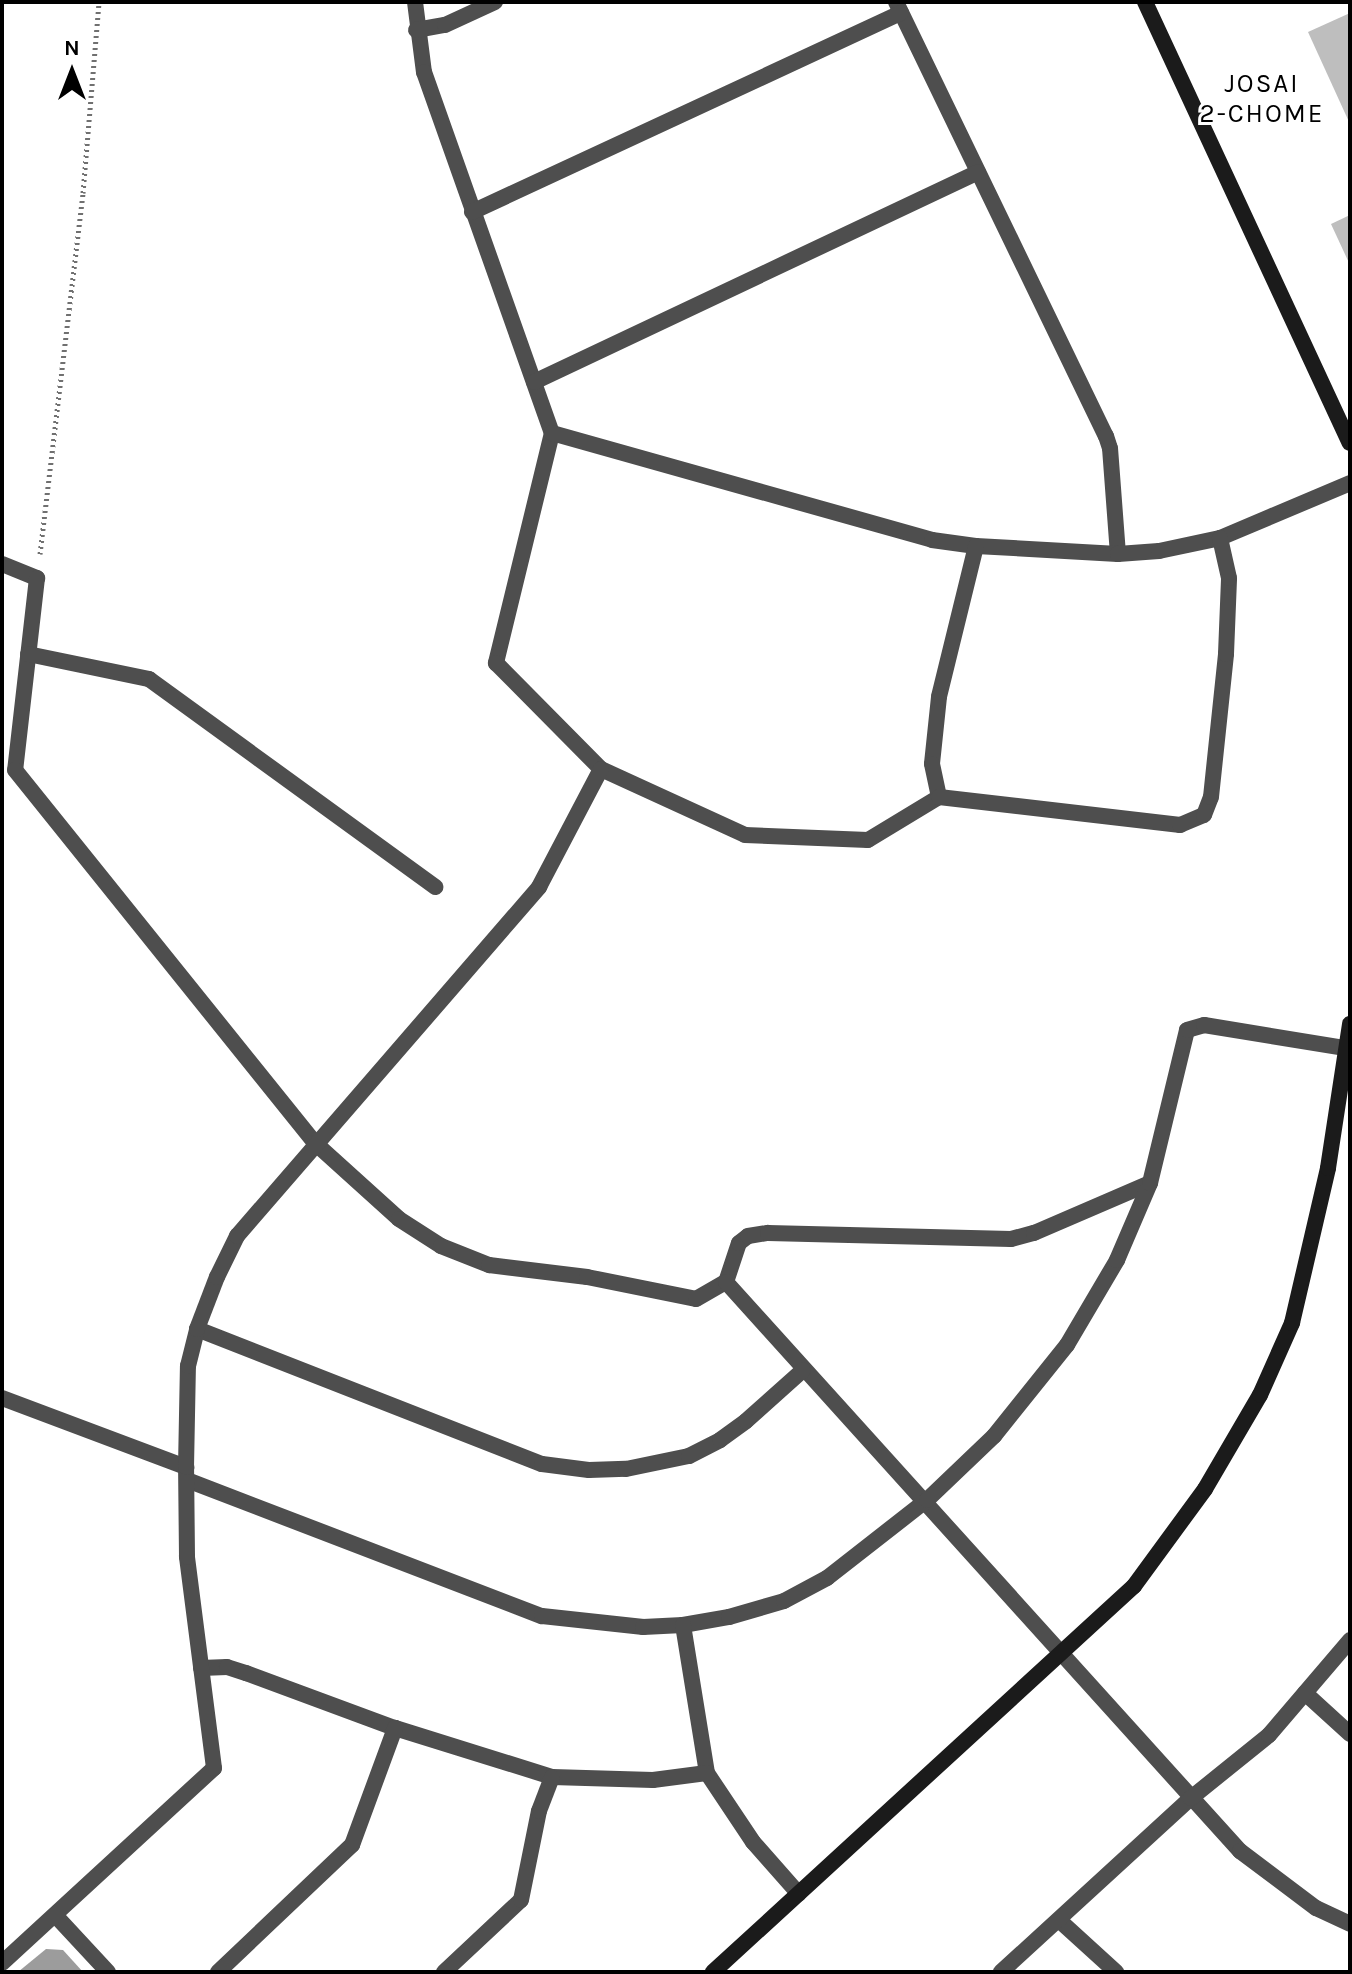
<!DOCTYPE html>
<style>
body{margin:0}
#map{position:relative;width:1352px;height:1974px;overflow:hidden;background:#fff;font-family:Karla,sans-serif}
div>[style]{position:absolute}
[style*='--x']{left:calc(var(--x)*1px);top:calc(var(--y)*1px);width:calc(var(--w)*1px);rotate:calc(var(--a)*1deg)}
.water>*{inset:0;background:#9c9c9c}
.building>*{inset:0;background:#bebebe}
.path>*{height:5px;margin-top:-2.5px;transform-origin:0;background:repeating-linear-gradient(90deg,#707070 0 2px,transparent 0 6px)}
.lane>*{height:16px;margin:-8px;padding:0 8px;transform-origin:8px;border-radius:8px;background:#4e4e4e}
.street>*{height:16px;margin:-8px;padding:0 8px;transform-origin:8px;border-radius:8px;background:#4e4e4e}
.secondary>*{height:16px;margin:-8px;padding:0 8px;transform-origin:8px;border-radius:8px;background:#1b1b1b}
span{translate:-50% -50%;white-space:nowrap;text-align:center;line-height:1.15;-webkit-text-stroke:6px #fff;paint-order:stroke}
.neighbourhood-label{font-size:26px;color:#000;letter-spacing:2px}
.frame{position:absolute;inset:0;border:4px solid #000;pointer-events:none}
.north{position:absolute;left:32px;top:32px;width:80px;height:80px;-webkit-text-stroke:6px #fff;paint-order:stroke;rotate:0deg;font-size:22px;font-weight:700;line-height:32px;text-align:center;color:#000}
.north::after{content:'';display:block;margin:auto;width:28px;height:36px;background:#000;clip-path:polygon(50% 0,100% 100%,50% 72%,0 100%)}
</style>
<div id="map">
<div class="water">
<div style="clip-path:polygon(46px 1949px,63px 1950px,83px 1972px,18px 1972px)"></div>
</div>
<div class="building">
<div style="clip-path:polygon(1350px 13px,1350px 124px,1308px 32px)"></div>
<div style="clip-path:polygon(1350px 215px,1350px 265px,1331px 224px)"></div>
</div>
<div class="path">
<div style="--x:40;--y:554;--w:364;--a:-83.2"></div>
<div style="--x:83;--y:193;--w:192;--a:-85.2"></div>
</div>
<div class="lane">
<div style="--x:2;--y:1398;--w:197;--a:20.6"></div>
</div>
<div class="street">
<div style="--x:415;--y:2;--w:71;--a:82.7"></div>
<div style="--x:424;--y:72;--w:383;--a:70.5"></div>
<div style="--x:552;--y:433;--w:237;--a:103.7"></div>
<div style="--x:496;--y:663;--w:149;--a:45.3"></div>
<div style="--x:601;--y:769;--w:158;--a:24.6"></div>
<div style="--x:745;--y:835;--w:123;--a:2.3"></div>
<div style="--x:868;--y:840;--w:83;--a:-31.2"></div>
<div style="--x:896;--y:2;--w:482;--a:64.2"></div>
<div style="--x:1106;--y:436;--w:13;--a:72"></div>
<div style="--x:1110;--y:448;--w:106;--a:85.7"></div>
<div style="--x:416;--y:30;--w:29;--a:-10"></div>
<div style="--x:445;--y:25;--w:55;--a:-24.7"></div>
<div style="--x:472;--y:212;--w:473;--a:-24.9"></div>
<div style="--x:534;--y:382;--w:491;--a:-25.3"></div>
<div style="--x:552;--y:433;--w:395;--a:15.7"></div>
<div style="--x:932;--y:540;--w:44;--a:7.8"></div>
<div style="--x:976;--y:546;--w:142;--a:3.2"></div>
<div style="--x:1118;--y:554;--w:41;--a:-4.2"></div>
<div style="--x:1159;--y:551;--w:62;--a:-12"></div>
<div style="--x:1220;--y:538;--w:141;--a:-22.9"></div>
<div style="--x:976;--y:546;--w:155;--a:103.8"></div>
<div style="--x:939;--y:697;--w:67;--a:96"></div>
<div style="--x:932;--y:764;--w:34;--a:78"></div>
<div style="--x:939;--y:797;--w:243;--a:6.6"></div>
<div style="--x:1180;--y:825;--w:26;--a:-23"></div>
<div style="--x:1204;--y:815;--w:19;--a:-69"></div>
<div style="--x:1211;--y:797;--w:144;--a:-84"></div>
<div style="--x:1226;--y:654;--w:76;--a:-87.7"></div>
<div style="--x:1229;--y:578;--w:41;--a:-102.7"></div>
<div style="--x:2;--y:564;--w:38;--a:22"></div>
<div style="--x:37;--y:578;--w:193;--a:96.5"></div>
<div style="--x:15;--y:770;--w:479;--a:51.2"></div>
<div style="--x:315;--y:1143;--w:113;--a:42.1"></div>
<div style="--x:399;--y:1219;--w:50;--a:32.7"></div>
<div style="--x:441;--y:1246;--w:52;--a:21.6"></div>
<div style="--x:489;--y:1265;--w:99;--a:7"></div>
<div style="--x:587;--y:1277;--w:111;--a:11.4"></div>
<div style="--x:696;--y:1299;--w:34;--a:-30"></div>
<div style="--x:726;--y:1282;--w:41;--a:-71.6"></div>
<div style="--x:739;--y:1243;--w:11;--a:-38"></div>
<div style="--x:748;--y:1236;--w:20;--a:-9"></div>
<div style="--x:768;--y:1233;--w:243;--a:1.4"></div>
<div style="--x:1011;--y:1239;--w:24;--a:-15"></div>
<div style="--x:1034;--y:1233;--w:126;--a:-23.3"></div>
<div style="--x:28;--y:654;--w:124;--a:11.7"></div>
<div style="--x:149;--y:679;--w:354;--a:36"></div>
<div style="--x:726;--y:1282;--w:767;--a:47.91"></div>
<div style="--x:1240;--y:1851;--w:95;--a:36.9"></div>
<div style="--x:1316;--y:1908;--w:38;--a:25"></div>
<div style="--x:197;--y:1329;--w:370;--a:21.4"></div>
<div style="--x:542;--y:1464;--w:47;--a:7.3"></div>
<div style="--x:589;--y:1470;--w:37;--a:-2"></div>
<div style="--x:626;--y:1469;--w:64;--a:-11.7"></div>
<div style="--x:689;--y:1456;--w:35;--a:-27"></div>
<div style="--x:720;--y:1440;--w:32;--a:-36"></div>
<div style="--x:746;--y:1421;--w:76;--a:-41.8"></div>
<div style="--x:187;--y:1480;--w:380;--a:21"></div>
<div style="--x:542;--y:1616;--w:102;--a:6.2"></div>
<div style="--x:643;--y:1627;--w:40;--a:-2.9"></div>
<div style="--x:683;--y:1625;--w:47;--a:-9.9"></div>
<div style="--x:729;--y:1617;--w:57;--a:-16.2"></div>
<div style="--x:784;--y:1601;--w:49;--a:-28.1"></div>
<div style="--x:827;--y:1578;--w:127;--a:-38"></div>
<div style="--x:927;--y:1500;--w:93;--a:-43.7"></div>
<div style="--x:994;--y:1436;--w:117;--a:-51.3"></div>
<div style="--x:1067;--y:1345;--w:99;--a:-59.5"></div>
<div style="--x:1117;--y:1260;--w:84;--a:-66.8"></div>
<div style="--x:1150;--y:1183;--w:157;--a:-76.4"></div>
<div style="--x:1187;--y:1030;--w:18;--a:-16"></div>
<div style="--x:1204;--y:1025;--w:148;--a:9.3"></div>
<div style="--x:683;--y:1625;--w:150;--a:80.8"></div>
<div style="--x:707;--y:1773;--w:83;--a:56.3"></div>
<div style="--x:753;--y:1842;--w:69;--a:48.5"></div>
<div style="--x:201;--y:1668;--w:26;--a:-2"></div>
<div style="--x:227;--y:1667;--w:20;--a:18"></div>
<div style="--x:246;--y:1673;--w:159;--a:20.3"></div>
<div style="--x:395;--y:1728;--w:164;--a:17.3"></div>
<div style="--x:552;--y:1777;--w:101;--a:1.7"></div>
<div style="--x:653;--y:1780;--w:54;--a:-7.4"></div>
<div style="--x:1305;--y:1693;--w:61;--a:42.3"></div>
<div style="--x:55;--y:1915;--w:78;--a:47.1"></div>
<div style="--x:1060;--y:1921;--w:76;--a:42.3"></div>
<div style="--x:2;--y:1963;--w:288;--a:-42.6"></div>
<div style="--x:214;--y:1768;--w:213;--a:-97.3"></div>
<div style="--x:187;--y:1557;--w:90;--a:-90.6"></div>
<div style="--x:186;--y:1467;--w:101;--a:-88.9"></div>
<div style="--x:188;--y:1366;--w:38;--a:-76"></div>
<div style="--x:197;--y:1329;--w:56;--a:-69"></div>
<div style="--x:217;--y:1277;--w:46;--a:-64"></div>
<div style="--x:237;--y:1236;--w:462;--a:-49.1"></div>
<div style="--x:539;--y:887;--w:133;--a:-62.3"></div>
<div style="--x:218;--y:1972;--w:185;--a:-43.5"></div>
<div style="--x:352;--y:1845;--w:125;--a:-69.8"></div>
<div style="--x:444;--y:1972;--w:105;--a:-43.1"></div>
<div style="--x:521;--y:1900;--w:91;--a:-78.6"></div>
<div style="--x:539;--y:1811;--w:36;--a:-69"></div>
<div style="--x:1001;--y:1972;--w:258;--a:-42.5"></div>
<div style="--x:1191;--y:1798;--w:100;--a:-38.9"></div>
<div style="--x:1269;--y:1735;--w:125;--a:-49.5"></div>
</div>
<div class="secondary">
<div style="--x:1145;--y:2;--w:486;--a:65.1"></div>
<div style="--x:713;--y:1972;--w:571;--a:-42.52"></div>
<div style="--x:1134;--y:1586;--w:120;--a:-53.8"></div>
<div style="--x:1205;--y:1489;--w:109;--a:-59.7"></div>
<div style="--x:1260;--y:1395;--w:79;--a:-66"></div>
<div style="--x:1292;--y:1323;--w:159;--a:-76.9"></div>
<div style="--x:1328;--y:1168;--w:146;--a:-81.3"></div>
</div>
<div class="neighbourhood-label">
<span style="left:1262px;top:99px">JOSAI<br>2-CHOME</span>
</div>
<div class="frame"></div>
<div class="north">N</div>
</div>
